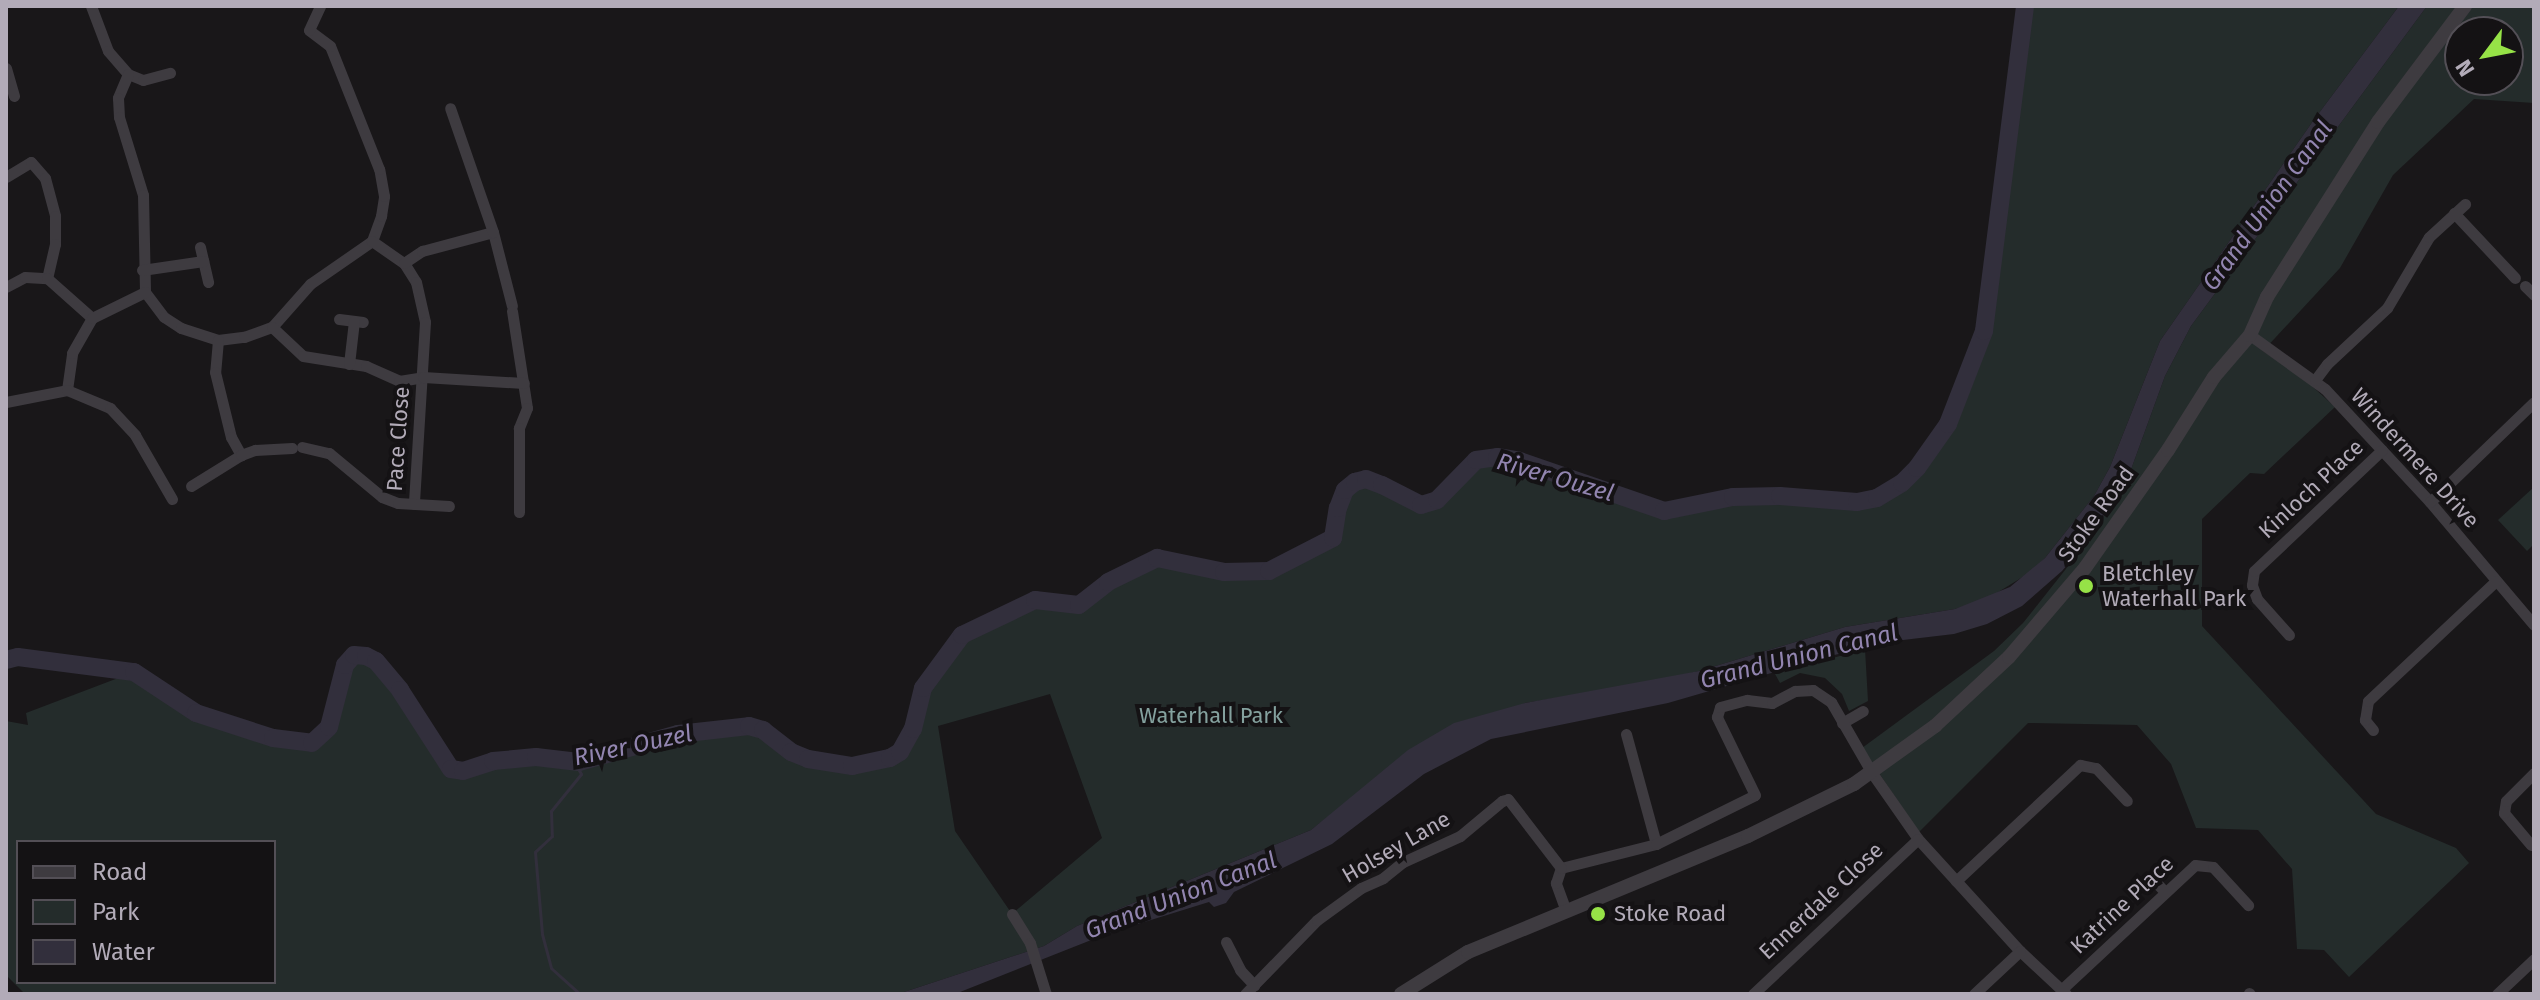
<!DOCTYPE html>
<style>
body{margin:0}
#map{position:relative;width:2540px;height:1000px;overflow:hidden;background:#191719;font-family:"Fira Sans",sans-serif}
div>[style]{position:absolute}
[style*='--x']{left:calc(var(--x)*1px);top:calc(var(--y)*1px);width:calc(var(--w)*1px);rotate:calc(var(--a)*1deg)}
.green>*{inset:0;background:#242c2b}
.water>*{inset:0;background:#322f3c}
.stream>*{height:3px;margin:-1.5px;padding:0 1.5px;transform-origin:1.5px;border-radius:1.5px;background:#322f3c}
.river>*{height:18px;margin:-9px;padding:0 9px;transform-origin:9px;border-radius:9px;background:#322f3c}
.minor>*{height:11px;margin:-5.5px;padding:0 5.5px;transform-origin:5.5px;border-radius:5.5px;background:#3e3b40}
.tertiary>*{height:14px;margin:-7px;padding:0 7px;transform-origin:7px;border-radius:7px;background:#3e3b40}
.dots>*{width:22px;height:22px;translate:-50% -50%;box-sizing:border-box;border:4px solid #141214;border-radius:50%}
span{translate:-50% -50%;white-space:nowrap;text-align:center;line-height:1.15;-webkit-text-stroke:8px #141214;paint-order:stroke}
.street-label{font-size:22px;color:#b2abb8}
.poi-label{font-size:22px;color:#b2abb8}
.left{translate:0 -50%;text-align:left}
.park-label{font-size:22px;color:#84a19e}
.water-label{font-size:24px;color:#9285b0;font-style:italic}
.frame{position:absolute;inset:0;border:8px solid #b2abb8;pointer-events:none}
.legend{position:absolute;left:16px;top:840px;width:260px;height:144px;box-sizing:border-box;background:#141214;border:2px solid #534f56;margin:0;padding:10px 14px;list-style:none;font-size:24px;color:#b2abb8}
.legend li{display:flex;align-items:center;gap:16px;height:40px}
.legend b{width:40px;border:2px solid #534f56}
.north{position:absolute;left:2444px;top:16px;width:80px;height:80px;box-sizing:border-box;background:#141214;border:2px solid #534f56;border-radius:50%;rotate:238deg;font-size:22px;font-weight:700;line-height:32px;text-align:center;color:#b2abb8}
.north::after{content:'';display:block;margin:auto;width:28px;height:36px;background:#96e247;clip-path:polygon(50% 0,100% 100%,50% 72%,0 100%)}
</style>
<div id="map">
<div class="green">
<div style="clip-path:polygon(evenodd,2025px 6px,2399px 6px,2313px 121px,2160px 341px,2110px 467px,2094px 496px,2045px 558px,2029px 573px,1987px 599px,1955px 609px,1845px 627px,1699px 671px,1643px 684px,1525px 703px,1347px 802px,1311px 830px,1077px 926px,1044px 946px,898px 994px,25px 994px,6px 975px,6px 721px,28px 725px,26px 713px,134px 672px,196px 713px,273px 738px,312px 743px,329px 727px,345px 665px,354px 655px,366px 656px,376px 661px,400px 690px,439px 756px,451px 769px,463px 771px,493px 761px,536px 757px,580px 762px,678px 734px,749px 726px,763px 730px,791px 752px,808px 759px,852px 766px,890px 758px,900px 751px,913px 729px,923px 688px,962px 635px,1035px 600px,1079px 605px,1108px 582px,1157px 558px,1224px 572px,1269px 571px,1333px 538px,1338px 508px,1345px 490px,1355px 482px,1382px 485px,1421px 505px,1437px 500px,1476px 460px,1497px 457px,1517px 460px,1664px 511px,1733px 497px,1780px 496px,1857px 502px,1877px 498px,1902px 483px,1917px 468px,1948px 424px,1984px 331px,2025px 6px,1050px 694px,1102px 838px,1012px 914px,955px 831px,938px 726px,1050px 694px,2025px 6px,18px 842px,274px 842px,274px 982px,18px 982px,18px 842px)"></div>
<div style="clip-path:polygon(evenodd,2427px 6px,2534px 6px,2534px 103px,2474px 99px,2393px 175px,2340px 268px,2263px 351px,2303px 378px,2335px 407px,2264px 474px,2250px 473px,2202px 519px,2202px 626px,2376px 814px,2456px 848px,2469px 863px,2349px 977px,2324px 950px,2297px 949px,2292px 869px,2258px 830px,2196px 828px,2171px 764px,2137px 725px,2028px 723px,1919px 832px,1862px 748px,1994px 651px,2023px 623px,2092px 536px,2129px 475px,2165px 376px,2191px 326px,2427px 6px,2460px 32px,2508px 32px,2508px 80px,2460px 80px,2460px 32px)"></div>
<div style="clip-path:polygon(2534px 487px,2534px 544px,2527px 551px,2498px 520px)"></div>
<div style="clip-path:polygon(1865px 649px,1868px 701px,1849px 711px,1842px 694px,1825px 678px,1800px 673px,1780px 683px,1775px 674px)"></div>
</div>
<div class="water">
<div style="clip-path:polygon(2399px 6px,2427px 6px,2191px 326px,2165px 376px,2129px 475px,2092px 536px,2062px 571px,2022px 606px,1987px 624px,1954px 634px,1903px 640px,1834px 655px,1668px 703px,1491px 739px,1424px 774px,1332px 844px,1234px 892px,1226px 903px,1214px 907px,1209px 902px,1109px 933px,955px 994px,898px 994px,1044px 946px,1077px 926px,1311px 830px,1408px 750px,1454px 723px,1525px 703px,1699px 671px,1845px 627px,1955px 609px,2010px 587px,2045px 558px,2094px 496px,2110px 467px,2160px 341px,2313px 121px)"></div>
</div>
<div class="stream">
<div style="--x:573;--y:760;--w:16;--a:60"></div>
<div style="--x:581;--y:774;--w:48;--a:129"></div>
<div style="--x:551;--y:811;--w:25;--a:88"></div>
<div style="--x:552;--y:836;--w:23;--a:137"></div>
<div style="--x:535;--y:852;--w:82;--a:85.1"></div>
<div style="--x:542;--y:934;--w:35;--a:75"></div>
<div style="--x:551;--y:968;--w:39;--a:42"></div>
</div>
<div class="river">
<div style="--x:6;--y:660;--w:12;--a:-14"></div>
<div style="--x:18;--y:657;--w:117;--a:7.4"></div>
<div style="--x:134;--y:672;--w:74;--a:33.5"></div>
<div style="--x:196;--y:713;--w:81;--a:18"></div>
<div style="--x:273;--y:738;--w:39;--a:7"></div>
<div style="--x:312;--y:743;--w:23;--a:-43"></div>
<div style="--x:329;--y:727;--w:64;--a:-75.5"></div>
<div style="--x:345;--y:665;--w:13;--a:-48"></div>
<div style="--x:354;--y:655;--w:12;--a:5"></div>
<div style="--x:366;--y:656;--w:11;--a:27"></div>
<div style="--x:376;--y:661;--w:38;--a:50"></div>
<div style="--x:400;--y:690;--w:94;--a:57.2"></div>
<div style="--x:451;--y:769;--w:12;--a:9"></div>
<div style="--x:463;--y:771;--w:32;--a:-18"></div>
<div style="--x:493;--y:761;--w:43;--a:-5.3"></div>
<div style="--x:536;--y:757;--w:43;--a:6.6"></div>
<div style="--x:579;--y:762;--w:103;--a:-15.8"></div>
<div style="--x:678;--y:734;--w:71;--a:-6.4"></div>
<div style="--x:749;--y:726;--w:15;--a:16"></div>
<div style="--x:763;--y:730;--w:36;--a:38"></div>
<div style="--x:791;--y:752;--w:18;--a:22"></div>
<div style="--x:808;--y:759;--w:45;--a:9"></div>
<div style="--x:852;--y:766;--w:39;--a:-12"></div>
<div style="--x:890;--y:758;--w:12;--a:-31"></div>
<div style="--x:900;--y:752;--w:26;--a:-61"></div>
<div style="--x:913;--y:729;--w:42;--a:-76.3"></div>
<div style="--x:923;--y:688;--w:66;--a:-53.7"></div>
<div style="--x:962;--y:635;--w:81;--a:-25.6"></div>
<div style="--x:1035;--y:600;--w:44;--a:6.5"></div>
<div style="--x:1079;--y:605;--w:37;--a:-38"></div>
<div style="--x:1108;--y:582;--w:55;--a:-26.1"></div>
<div style="--x:1157;--y:558;--w:68;--a:11.8"></div>
<div style="--x:1224;--y:572;--w:45;--a:-1.3"></div>
<div style="--x:1269;--y:571;--w:72;--a:-27.3"></div>
<div style="--x:1333;--y:538;--w:30;--a:-81"></div>
<div style="--x:1338;--y:508;--w:19;--a:-69"></div>
<div style="--x:1345;--y:490;--w:13;--a:-39"></div>
<div style="--x:1355;--y:482;--w:11;--a:-15"></div>
<div style="--x:1366;--y:479;--w:17;--a:21"></div>
<div style="--x:1382;--y:485;--w:44;--a:27.1"></div>
<div style="--x:1421;--y:505;--w:17;--a:-17"></div>
<div style="--x:1437;--y:500;--w:56;--a:-45.7"></div>
<div style="--x:1476;--y:460;--w:21;--a:-8"></div>
<div style="--x:1497;--y:457;--w:20;--a:9"></div>
<div style="--x:1517;--y:460;--w:156;--a:19.1"></div>
<div style="--x:1664;--y:511;--w:70;--a:-11.5"></div>
<div style="--x:1733;--y:497;--w:47;--a:-1.2"></div>
<div style="--x:1780;--y:496;--w:77;--a:4.5"></div>
<div style="--x:1857;--y:502;--w:20;--a:-11"></div>
<div style="--x:1877;--y:498;--w:29;--a:-31"></div>
<div style="--x:1902;--y:483;--w:21;--a:-45"></div>
<div style="--x:1917;--y:468;--w:54;--a:-54.8"></div>
<div style="--x:1948;--y:424;--w:100;--a:-68.8"></div>
<div style="--x:1984;--y:331;--w:328;--a:-82.8"></div>
</div>
<div class="minor">
<div style="--x:91;--y:6;--w:48;--a:69.3"></div>
<div style="--x:108;--y:51;--w:30;--a:49"></div>
<div style="--x:128;--y:74;--w:16;--a:22"></div>
<div style="--x:143;--y:80;--w:28;--a:-15"></div>
<div style="--x:6;--y:68;--w:29;--a:74"></div>
<div style="--x:128;--y:74;--w:26;--a:113"></div>
<div style="--x:118;--y:98;--w:19;--a:87"></div>
<div style="--x:119;--y:117;--w:82;--a:72.9"></div>
<div style="--x:143;--y:195;--w:97;--a:88.8"></div>
<div style="--x:145;--y:292;--w:31;--a:53"></div>
<div style="--x:164;--y:317;--w:20;--a:33"></div>
<div style="--x:181;--y:328;--w:39;--a:18"></div>
<div style="--x:218;--y:340;--w:26;--a:-7"></div>
<div style="--x:244;--y:337;--w:30;--a:-20"></div>
<div style="--x:272;--y:327;--w:57;--a:-48.5"></div>
<div style="--x:310;--y:284;--w:75;--a:-34.7"></div>
<div style="--x:372;--y:241;--w:27;--a:-70"></div>
<div style="--x:381;--y:216;--w:20;--a:-81"></div>
<div style="--x:384;--y:196;--w:27;--a:-100"></div>
<div style="--x:379;--y:169;--w:132;--a:-111.7"></div>
<div style="--x:330;--y:46;--w:26;--a:-143"></div>
<div style="--x:309;--y:30;--w:26;--a:-65"></div>
<div style="--x:6;--y:177;--w:29;--a:-31"></div>
<div style="--x:31;--y:162;--w:21;--a:49"></div>
<div style="--x:45;--y:178;--w:39;--a:75"></div>
<div style="--x:55;--y:216;--w:28;--a:90"></div>
<div style="--x:55;--y:244;--w:35;--a:103"></div>
<div style="--x:2454;--y:213;--w:89;--a:46.8"></div>
<div style="--x:493;--y:232;--w:76;--a:75.6"></div>
<div style="--x:372;--y:241;--w:39;--a:35"></div>
<div style="--x:404;--y:263;--w:22;--a:58"></div>
<div style="--x:416;--y:282;--w:41;--a:77.3"></div>
<div style="--x:425;--y:322;--w:182;--a:93.5"></div>
<div style="--x:200;--y:247;--w:36;--a:77"></div>
<div style="--x:404;--y:263;--w:22;--a:-34"></div>
<div style="--x:422;--y:251;--w:73;--a:-15"></div>
<div style="--x:493;--y:232;--w:131;--a:-109.1"></div>
<div style="--x:142;--y:270;--w:62;--a:-8.4"></div>
<div style="--x:2525;--y:286;--w:13;--a:45"></div>
<div style="--x:6;--y:287;--w:21;--a:-28"></div>
<div style="--x:25;--y:277;--w:22;--a:3"></div>
<div style="--x:47;--y:278;--w:60;--a:41.6"></div>
<div style="--x:512;--y:311;--w:98;--a:81.2"></div>
<div style="--x:527;--y:408;--w:22;--a:112"></div>
<div style="--x:519;--y:428;--w:84;--a:90"></div>
<div style="--x:339;--y:319;--w:24;--a:7"></div>
<div style="--x:272;--y:327;--w:42;--a:43.1"></div>
<div style="--x:303;--y:356;--w:64;--a:9"></div>
<div style="--x:366;--y:366;--w:36;--a:24"></div>
<div style="--x:399;--y:381;--w:24;--a:-9"></div>
<div style="--x:423;--y:377;--w:101;--a:3.4"></div>
<div style="--x:2250;--y:335;--w:92;--a:35.8"></div>
<div style="--x:2325;--y:389;--w:154;--a:47.1"></div>
<div style="--x:2430;--y:502;--w:161;--a:49.8"></div>
<div style="--x:218;--y:340;--w:32;--a:95"></div>
<div style="--x:215;--y:372;--w:67;--a:76.2"></div>
<div style="--x:231;--y:437;--w:21;--a:61"></div>
<div style="--x:349;--y:364;--w:43;--a:-83.4"></div>
<div style="--x:2315;--y:380;--w:20;--a:-53"></div>
<div style="--x:2327;--y:364;--w:82;--a:-43"></div>
<div style="--x:2387;--y:308;--w:82;--a:-59.4"></div>
<div style="--x:2429;--y:237;--w:49;--a:-42.5"></div>
<div style="--x:67;--y:390;--w:37;--a:-82"></div>
<div style="--x:72;--y:353;--w:40;--a:-60.3"></div>
<div style="--x:92;--y:318;--w:59;--a:-26.1"></div>
<div style="--x:6;--y:402;--w:62;--a:-11.1"></div>
<div style="--x:67;--y:390;--w:47;--a:22.7"></div>
<div style="--x:110;--y:408;--w:37;--a:47"></div>
<div style="--x:135;--y:435;--w:74;--a:60"></div>
<div style="--x:302;--y:447;--w:28;--a:13"></div>
<div style="--x:329;--y:453;--w:69;--a:39.7"></div>
<div style="--x:382;--y:497;--w:17;--a:21"></div>
<div style="--x:398;--y:503;--w:51;--a:3.4"></div>
<div style="--x:191;--y:486;--w:59;--a:-31.8"></div>
<div style="--x:241;--y:455;--w:15;--a:-20"></div>
<div style="--x:255;--y:450;--w:37;--a:-3"></div>
<div style="--x:2430;--y:502;--w:144;--a:-43.9"></div>
<div style="--x:2289;--y:635;--w:48;--a:-131.6"></div>
<div style="--x:2257;--y:599;--w:15;--a:-110"></div>
<div style="--x:2252;--y:585;--w:14;--a:-82"></div>
<div style="--x:2254;--y:571;--w:176;--a:-43.4"></div>
<div style="--x:1842;--y:723;--w:24;--a:-30"></div>
<div style="--x:2373;--y:730;--w:13;--a:-129"></div>
<div style="--x:2365;--y:720;--w:19;--a:-81"></div>
<div style="--x:2368;--y:701;--w:175;--a:-43.2"></div>
<div style="--x:1626;--y:734;--w:114;--a:74.7"></div>
<div style="--x:2531;--y:845;--w:42;--a:-130.2"></div>
<div style="--x:2504;--y:813;--w:12;--a:-81"></div>
<div style="--x:2506;--y:801;--w:40;--a:-45"></div>
<div style="--x:2150;--y:876;--w:22;--a:47"></div>
<div style="--x:1956;--y:881;--w:170;--a:-43.1"></div>
<div style="--x:2080;--y:765;--w:16;--a:11"></div>
<div style="--x:2096;--y:768;--w:45;--a:46.8"></div>
<div style="--x:1566;--y:911;--w:30;--a:-110"></div>
<div style="--x:1556;--y:883;--w:16;--a:-72"></div>
<div style="--x:1561;--y:868;--w:98;--a:-14.2"></div>
<div style="--x:1656;--y:844;--w:110;--a:-26.3"></div>
<div style="--x:1755;--y:795;--w:87;--a:-116"></div>
<div style="--x:1717;--y:717;--w:10;--a:-73"></div>
<div style="--x:1720;--y:707;--w:28;--a:-15"></div>
<div style="--x:1747;--y:700;--w:25;--a:7"></div>
<div style="--x:1772;--y:703;--w:26;--a:-28"></div>
<div style="--x:1795;--y:691;--w:18;--a:-3"></div>
<div style="--x:1813;--y:690;--w:22;--a:34"></div>
<div style="--x:1831;--y:702;--w:82;--a:60"></div>
<div style="--x:1872;--y:773;--w:80;--a:55.1"></div>
<div style="--x:1918;--y:839;--w:151;--a:47.7"></div>
<div style="--x:2020;--y:951;--w:63;--a:43.1"></div>
<div style="--x:1012;--y:914;--w:34;--a:58"></div>
<div style="--x:1030;--y:943;--w:53;--a:72.6"></div>
<div style="--x:1226;--y:942;--w:31;--a:63"></div>
<div style="--x:1240;--y:970;--w:21;--a:47"></div>
<div style="--x:2061;--y:990;--w:183;--a:-43"></div>
<div style="--x:2195;--y:865;--w:18;--a:6"></div>
<div style="--x:2213;--y:867;--w:52;--a:47.4"></div>
<div style="--x:2249;--y:993;--w:1;--a:45"></div>
<div style="--x:1245;--y:994;--w:103;--a:-45.8"></div>
<div style="--x:1317;--y:920;--w:54;--a:-36"></div>
<div style="--x:1361;--y:888;--w:24;--a:-24"></div>
<div style="--x:1383;--y:878;--w:26;--a:-39"></div>
<div style="--x:1403;--y:862;--w:63;--a:-24.5"></div>
<div style="--x:1460;--y:836;--w:55;--a:-39.8"></div>
<div style="--x:1502;--y:801;--w:6;--a:-18"></div>
<div style="--x:1508;--y:799;--w:87;--a:52.5"></div>
<div style="--x:1753;--y:994;--w:226;--a:-43.2"></div>
<div style="--x:1974;--y:994;--w:63;--a:-43.1"></div>
<div style="--x:2497;--y:994;--w:51;--a:-43.4"></div>
</div>
<div class="tertiary">
<div style="--x:1401;--y:994;--w:79;--a:-32.1"></div>
<div style="--x:1468;--y:952;--w:303;--a:-22.5"></div>
<div style="--x:1748;--y:836;--w:118;--a:-26.1"></div>
<div style="--x:1854;--y:784;--w:100;--a:-35.6"></div>
<div style="--x:1935;--y:726;--w:101;--a:-43"></div>
<div style="--x:2009;--y:657;--w:117;--a:-49.5"></div>
<div style="--x:2085;--y:568;--w:144;--a:-54.9"></div>
<div style="--x:2168;--y:450;--w:86;--a:-57.8"></div>
<div style="--x:2214;--y:377;--w:55;--a:-49.4"></div>
<div style="--x:2250;--y:335;--w:42;--a:-65.9"></div>
<div style="--x:2267;--y:297;--w:207;--a:-57.6"></div>
<div style="--x:2378;--y:122;--w:145;--a:-53.1"></div>
</div>
<div class="dots">
<div style="left:2086px;top:586px;background:#96e247"></div>
<div style="left:1598px;top:914px;background:#96e247"></div>
</div>
<div class="street-label">
<span style="left:398px;top:439px;rotate:-86deg">Pace Close</span>
<span style="left:2415px;top:458px;rotate:48deg">Windermere Drive</span>
<span style="left:2311px;top:489px;rotate:-43deg">Kinloch Place</span>
<span style="left:2096px;top:514px;rotate:-54deg">Stoke Road</span>
<span style="left:1396px;top:847px;rotate:-30deg">Holsey Lane</span>
<span style="left:1821px;top:901px;rotate:-43deg">Ennerdale Close</span>
<span style="left:2122px;top:905px;rotate:-43deg">Katrine Place</span>
</div>
<div class="poi-label">
<span class="left" style="left:2102px;top:586px">Bletchley<br>Waterhall Park</span>
<span class="left" style="left:1614px;top:914px">Stoke Road</span>
</div>
<div class="park-label">
<span style="left:1211px;top:716px">Waterhall Park</span>
</div>
<div class="water-label">
<span style="left:2268px;top:206px;rotate:-54deg">Grand Union Canal</span>
<span style="left:1555px;top:478px;rotate:16deg">River Ouzel</span>
<span style="left:1799px;top:657px;rotate:-14deg">Grand Union Canal</span>
<span style="left:633px;top:746px;rotate:-12deg">River Ouzel</span>
<span style="left:1181px;top:896px;rotate:-21deg">Grand Union Canal</span>
</div>
<div class="frame"></div>
<ul class="legend">
<li><b style="height:10px;background:#3e3b40"></b>Road</li>
<li><b style="height:22px;background:#242c2b"></b>Park</li>
<li><b style="height:22px;background:#322f3c"></b>Water</li>
</ul>
<div class="north">N</div>
</div>
